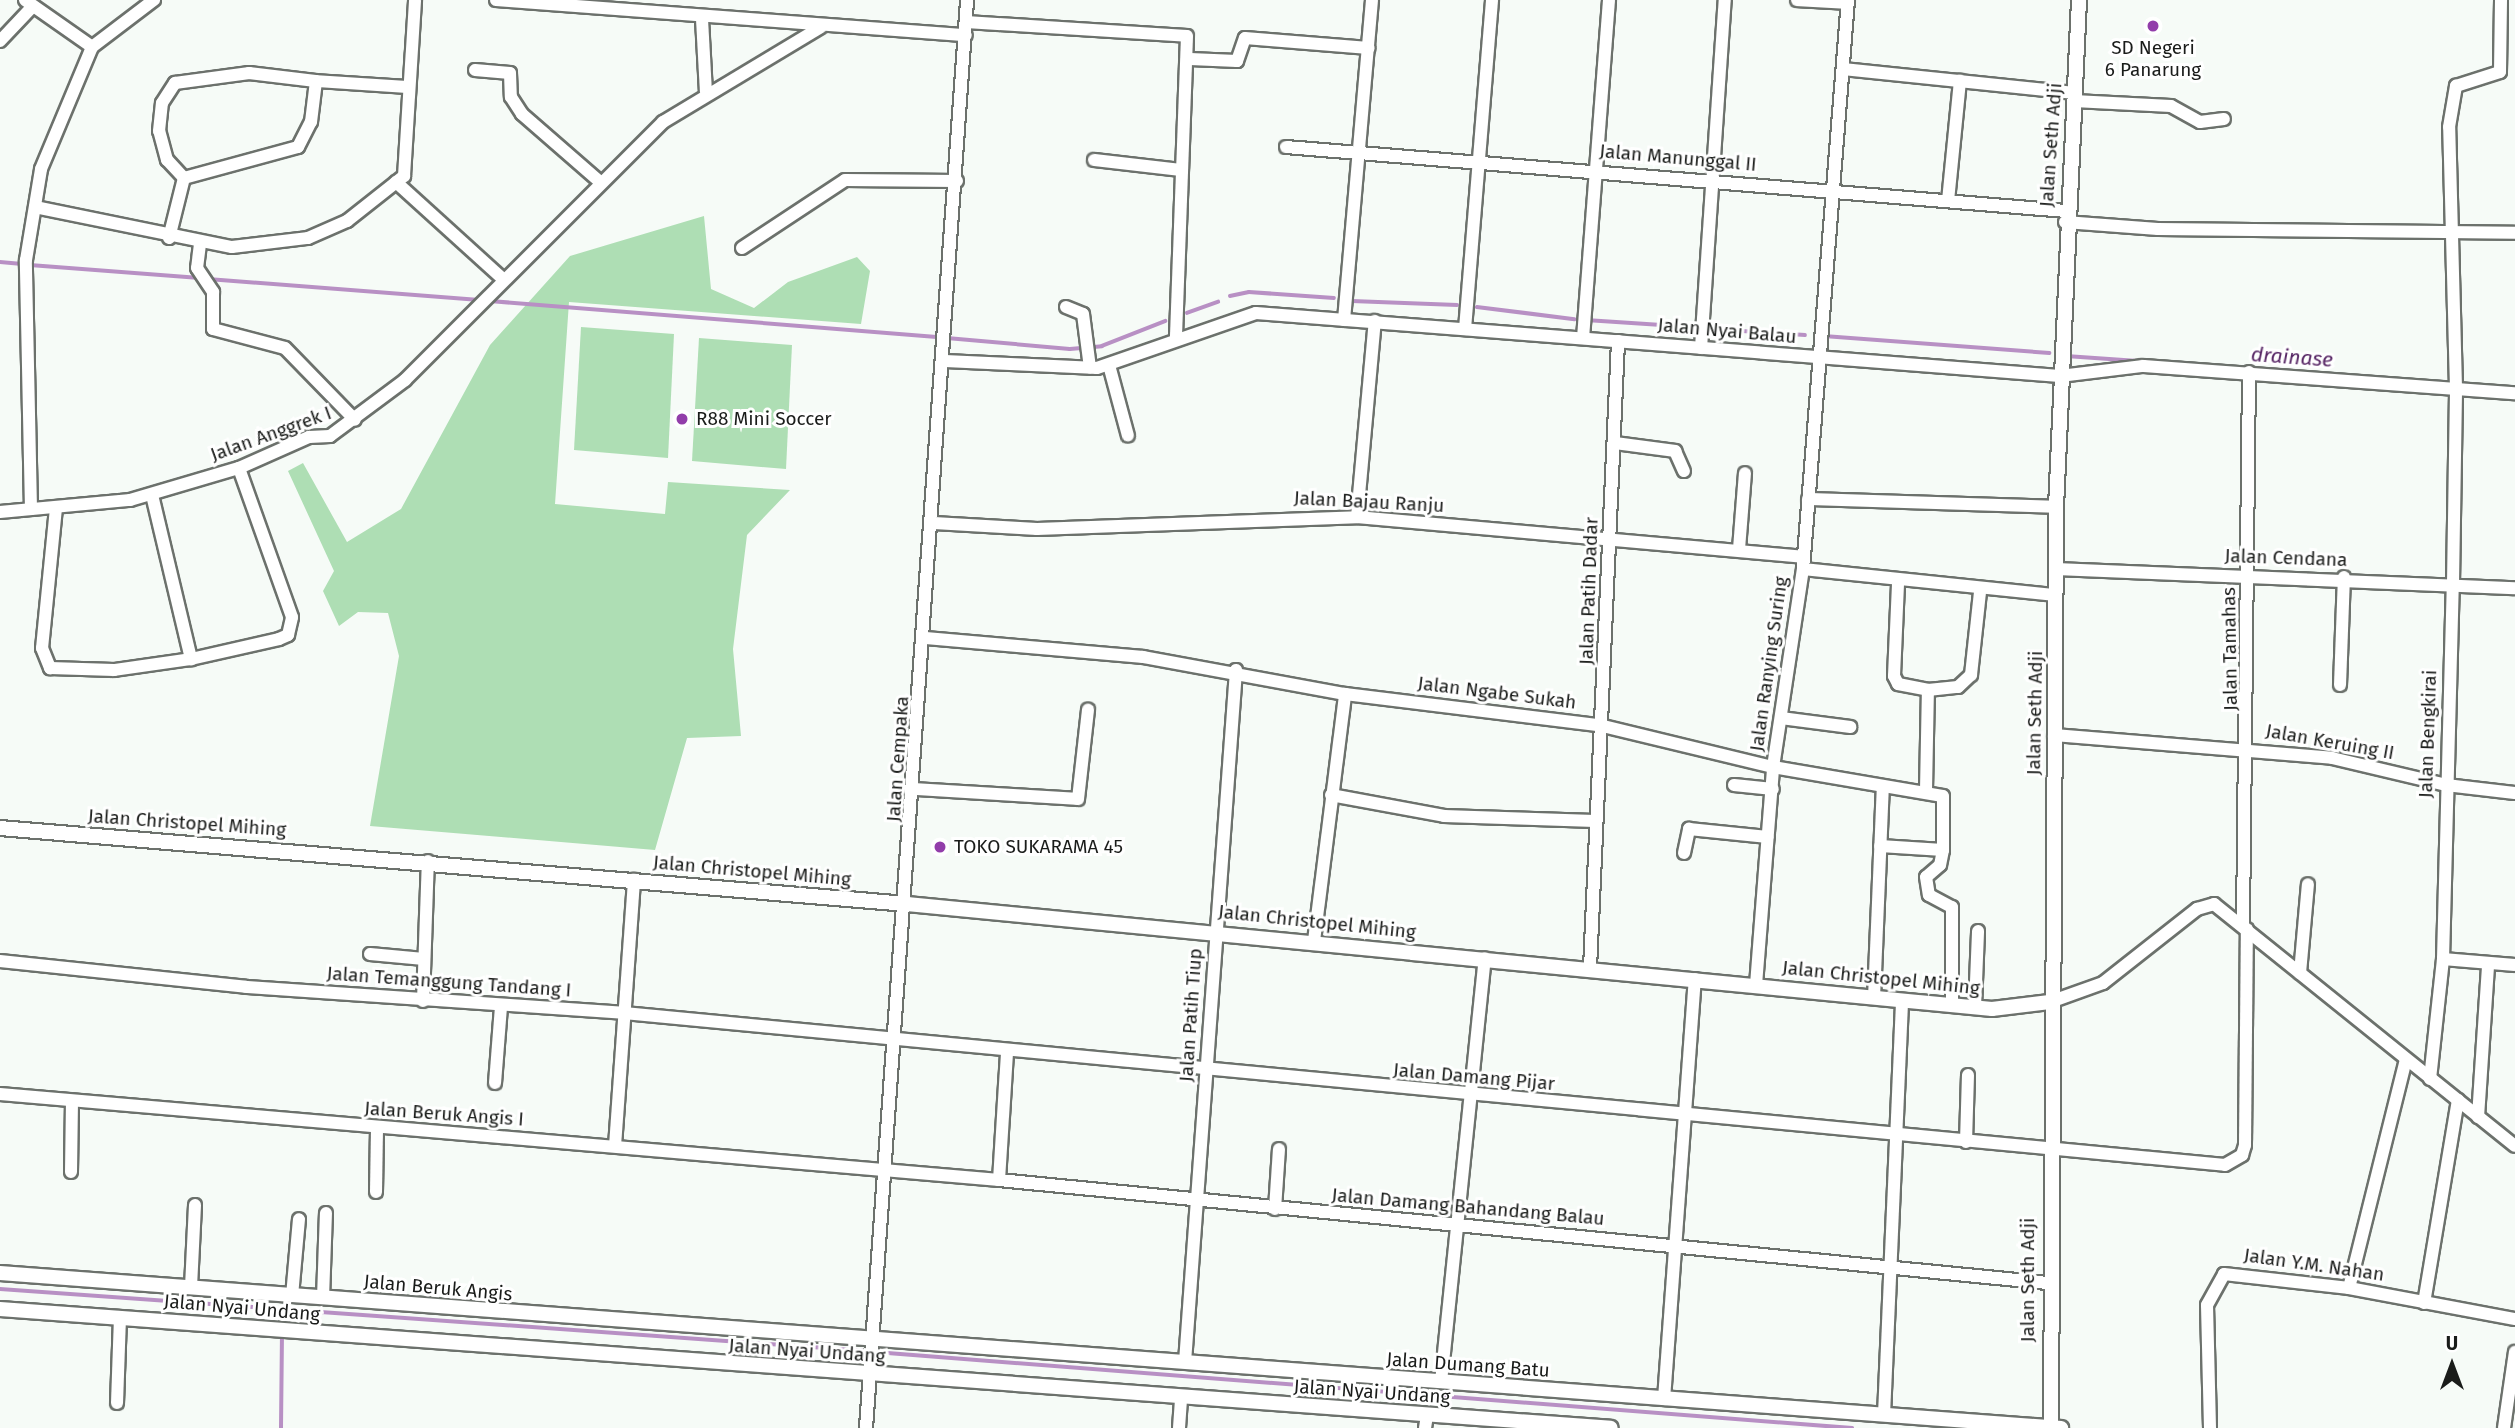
<!DOCTYPE html>
<style>
body{margin:0}
#map{position:relative;width:2515px;height:1428px;overflow:hidden;background:#f6fbf7;font-family:"Fira Sans",sans-serif}
div>[style]{position:absolute}
[style*='--x']{left:calc(var(--x)*1px);top:calc(var(--y)*1px);width:calc(var(--w)*1px);rotate:calc(var(--a)*1deg)}
.green>*{inset:0;background:#aedeb4}
.stream>*{height:3.5px;margin:-1.75px;padding:0 1.75px;transform-origin:1.75px;border-radius:1.75px;background:#b890c4}
.roads{filter:drop-shadow(2px 0 #6c716c) drop-shadow(-2px 0 #6c716c) drop-shadow(0 2px #6c716c) drop-shadow(0 -2px #6c716c)}
.minor>*{height:12px;margin:-6px;padding:0 6px;transform-origin:6px;border-radius:6px;background:#fff}
.tertiary>*{height:14px;margin:-7px;padding:0 7px;transform-origin:7px;border-radius:7px;background:#fff}
.dots>*{width:19px;height:19px;translate:-50% -50%;box-sizing:border-box;border:4px solid #fff;border-radius:50%}
span{translate:-50% -50%;white-space:nowrap;text-align:center;line-height:1.15;-webkit-text-stroke:6px #fff;paint-order:stroke}
.poi-label{font-size:19px;color:#1a1c1a}
.left{translate:0 -50%;text-align:left}
.street-label{font-size:19px;color:#1a1c1a}
.water-label{font-size:21px;color:#572665;font-style:italic}
.north{position:absolute;left:2417px;top:1330px;width:70px;height:70px;-webkit-text-stroke:5px #fff;paint-order:stroke;rotate:0deg;font-size:19px;font-weight:700;line-height:28px;text-align:center;color:#1a1c1a}
.north::after{content:'';display:block;margin:auto;width:24px;height:32px;background:#1a1c1a;clip-path:polygon(50% 0,100% 100%,50% 72%,0 100%)}
</style>
<div id="map">
<div class="green">
<div style="clip-path:polygon(704px 216px,711px 289px,754px 308px,788px 282px,857px 257px,870px 271px,861px 324px,569px 302px,555px 504px,665px 514px,668px 482px,790px 490px,747px 535px,733px 649px,741px 736px,687px 738px,655px 850px,370px 826px,399px 656px,388px 613px,358px 612px,339px 626px,323px 591px,334px 571px,288px 471px,303px 463px,347px 542px,401px 509px,490px 345px,570px 256px)"></div>
<div style="clip-path:polygon(581px 327px,674px 334px,668px 458px,574px 450px)"></div>
<div style="clip-path:polygon(699px 338px,792px 345px,786px 469px,692px 461px)"></div>
</div>
<div class="stream">
<div style="--x:0;--y:262;--w:22;--a:5"></div>
<div style="--x:30;--y:265;--w:170;--a:4.4"></div>
<div style="--x:208;--y:279;--w:272;--a:4.4"></div>
<div style="--x:1230;--y:296;--w:19;--a:-12"></div>
<div style="--x:1249;--y:292;--w:85;--a:4"></div>
<div style="--x:490;--y:301;--w:451;--a:4.6"></div>
<div style="--x:1352;--y:301;--w:105;--a:2.2"></div>
<div style="--x:1477;--y:307;--w:98;--a:7.1"></div>
<div style="--x:1187;--y:313;--w:33;--a:-20"></div>
<div style="--x:1586;--y:320;--w:106;--a:3.8"></div>
<div style="--x:1712;--y:329;--w:93;--a:3.7"></div>
<div style="--x:1824;--y:336;--w:226;--a:4.3"></div>
<div style="--x:947;--y:338;--w:123;--a:5.1"></div>
<div style="--x:1070;--y:349;--w:32;--a:-5"></div>
<div style="--x:1102;--y:346;--w:68;--a:-21.6"></div>
<div style="--x:2066;--y:356;--w:72;--a:4"></div>
<div style="--x:0;--y:1289;--w:869;--a:4.09"></div>
<div style="--x:875;--y:1352;--w:980;--a:4.45"></div>
<div style="--x:281;--y:1428;--w:96;--a:-89.4"></div>
</div>
<div class="roads">
<div class="minor">
<div style="--x:25;--y:0;--w:82;--a:35"></div>
<div style="--x:496;--y:0;--w:471;--a:4.3"></div>
<div style="--x:1797;--y:0;--w:51;--a:3.4"></div>
<div style="--x:702;--y:19;--w:73;--a:86.9"></div>
<div style="--x:966;--y:22;--w:221;--a:3.6"></div>
<div style="--x:1187;--y:36;--w:304;--a:92.1"></div>
<div style="--x:0;--y:41;--w:47;--a:-46.7"></div>
<div style="--x:1190;--y:59;--w:47;--a:2.4"></div>
<div style="--x:1237;--y:61;--w:24;--a:-71"></div>
<div style="--x:1245;--y:38;--w:124;--a:4.6"></div>
<div style="--x:1843;--y:69;--w:233;--a:5.9"></div>
<div style="--x:475;--y:70;--w:35;--a:5"></div>
<div style="--x:510;--y:73;--w:24;--a:88"></div>
<div style="--x:511;--y:97;--w:20;--a:57"></div>
<div style="--x:522;--y:114;--w:102;--a:41"></div>
<div style="--x:2074;--y:101;--w:97;--a:3"></div>
<div style="--x:2171;--y:106;--w:33;--a:29"></div>
<div style="--x:2200;--y:122;--w:24;--a:-7"></div>
<div style="--x:1286;--y:147;--w:783;--a:4.69"></div>
<div style="--x:1094;--y:160;--w:88;--a:6.6"></div>
<div style="--x:184;--y:178;--w:25;--a:-133"></div>
<div style="--x:167;--y:160;--w:30;--a:-105"></div>
<div style="--x:159;--y:131;--w:28;--a:-84"></div>
<div style="--x:162;--y:103;--w:24;--a:-57"></div>
<div style="--x:175;--y:83;--w:75;--a:-7.7"></div>
<div style="--x:249;--y:73;--w:67;--a:6.8"></div>
<div style="--x:396;--y:182;--w:143;--a:42.2"></div>
<div style="--x:1948;--y:201;--w:121;--a:-84.3"></div>
<div style="--x:35;--y:207;--w:201;--a:11.5"></div>
<div style="--x:232;--y:247;--w:77;--a:-6.8"></div>
<div style="--x:308;--y:238;--w:43;--a:-23.6"></div>
<div style="--x:347;--y:221;--w:73;--a:-38.3"></div>
<div style="--x:404;--y:176;--w:176;--a:-86.4"></div>
<div style="--x:2065;--y:222;--w:93;--a:4.3"></div>
<div style="--x:2158;--y:229;--w:357;--a:0.6"></div>
<div style="--x:169;--y:238;--w:62;--a:-76"></div>
<div style="--x:184;--y:178;--w:118;--a:-15.2"></div>
<div style="--x:298;--y:147;--w:28;--a:-63"></div>
<div style="--x:311;--y:122;--w:41;--a:-83"></div>
<div style="--x:316;--y:81;--w:93;--a:3.7"></div>
<div style="--x:200;--y:244;--w:24;--a:97"></div>
<div style="--x:197;--y:268;--w:29;--a:56"></div>
<div style="--x:213;--y:292;--w:37;--a:90"></div>
<div style="--x:213;--y:329;--w:74;--a:14.8"></div>
<div style="--x:285;--y:348;--w:100;--a:45.8"></div>
<div style="--x:742;--y:248;--w:123;--a:-33.4"></div>
<div style="--x:845;--y:180;--w:112;--a:0.5"></div>
<div style="--x:1066;--y:307;--w:18;--a:22"></div>
<div style="--x:1083;--y:314;--w:54;--a:82.6"></div>
<div style="--x:1344;--y:320;--w:321;--a:-85"></div>
<div style="--x:1465;--y:329;--w:330;--a:-85.3"></div>
<div style="--x:1583;--y:338;--w:339;--a:-85.6"></div>
<div style="--x:1701;--y:348;--w:349;--a:-86.1"></div>
<div style="--x:945;--y:361;--w:152;--a:2.6"></div>
<div style="--x:1097;--y:368;--w:168;--a:-19.1"></div>
<div style="--x:1256;--y:313;--w:806;--a:4.48"></div>
<div style="--x:2060;--y:376;--w:84;--a:-6.9"></div>
<div style="--x:2143;--y:366;--w:373;--a:4.2"></div>
<div style="--x:1109;--y:365;--w:73;--a:75"></div>
<div style="--x:1615;--y:443;--w:61;--a:7.6"></div>
<div style="--x:1675;--y:451;--w:22;--a:66"></div>
<div style="--x:152;--y:495;--w:169;--a:76.6"></div>
<div style="--x:191;--y:659;--w:90;--a:-12.8"></div>
<div style="--x:279;--y:639;--w:10;--a:-24"></div>
<div style="--x:288;--y:635;--w:18;--a:-77"></div>
<div style="--x:292;--y:617;--w:158;--a:-109.6"></div>
<div style="--x:1808;--y:499;--w:248;--a:1.8"></div>
<div style="--x:56;--y:508;--w:141;--a:95.7"></div>
<div style="--x:42;--y:648;--w:22;--a:68"></div>
<div style="--x:50;--y:668;--w:64;--a:1.8"></div>
<div style="--x:114;--y:670;--w:78;--a:-8.1"></div>
<div style="--x:31;--y:509;--w:249;--a:-91.2"></div>
<div style="--x:26;--y:260;--w:92;--a:-80.6"></div>
<div style="--x:41;--y:169;--w:132;--a:-67.3"></div>
<div style="--x:92;--y:47;--w:78;--a:-37.2"></div>
<div style="--x:0;--y:512;--w:131;--a:-5.3"></div>
<div style="--x:130;--y:500;--w:114;--a:-16.4"></div>
<div style="--x:239;--y:468;--w:77;--a:-23.9"></div>
<div style="--x:309;--y:437;--w:21;--a:-3"></div>
<div style="--x:330;--y:436;--w:94;--a:-36.7"></div>
<div style="--x:405;--y:380;--w:365;--a:-45"></div>
<div style="--x:663;--y:122;--w:184;--a:-31"></div>
<div style="--x:1357;--y:517;--w:197;--a:-84.8"></div>
<div style="--x:934;--y:523;--w:103;--a:3.3"></div>
<div style="--x:1037;--y:529;--w:320;--a:-2.1"></div>
<div style="--x:1357;--y:517;--w:447;--a:5.1"></div>
<div style="--x:1739;--y:549;--w:76;--a:-85.5"></div>
<div style="--x:1803;--y:569;--w:254;--a:5.9"></div>
<div style="--x:2056;--y:569;--w:459;--a:2.4"></div>
<div style="--x:1898;--y:584;--w:92;--a:92.5"></div>
<div style="--x:1894;--y:676;--w:9;--a:63"></div>
<div style="--x:1898;--y:684;--w:31;--a:11"></div>
<div style="--x:926;--y:638;--w:218;--a:5"></div>
<div style="--x:1143;--y:657;--w:205;--a:10.4"></div>
<div style="--x:1345;--y:694;--w:256;--a:7"></div>
<div style="--x:1599;--y:725;--w:179;--a:13.6"></div>
<div style="--x:1773;--y:767;--w:172;--a:9.7"></div>
<div style="--x:1943;--y:796;--w:54;--a:90"></div>
<div style="--x:1943;--y:850;--w:63;--a:-176.4"></div>
<div style="--x:2340;--y:685;--w:108;--a:-87.9"></div>
<div style="--x:1781;--y:718;--w:70;--a:7.4"></div>
<div style="--x:2054;--y:735;--w:279;--a:4.7"></div>
<div style="--x:2332;--y:758;--w:117;--a:13.3"></div>
<div style="--x:2446;--y:785;--w:69;--a:6.6"></div>
<div style="--x:1734;--y:785;--w:39;--a:6"></div>
<div style="--x:915;--y:789;--w:163;--a:3.5"></div>
<div style="--x:1078;--y:799;--w:90;--a:-83.6"></div>
<div style="--x:1926;--y:790;--w:100;--a:-88.9"></div>
<div style="--x:1928;--y:690;--w:30;--a:-6"></div>
<div style="--x:1958;--y:687;--w:18;--a:-43"></div>
<div style="--x:1971;--y:675;--w:83;--a:-83.8"></div>
<div style="--x:1331;--y:795;--w:115;--a:10.5"></div>
<div style="--x:1444;--y:816;--w:151;--a:1.9"></div>
<div style="--x:1943;--y:850;--w:15;--a:101"></div>
<div style="--x:1940;--y:865;--w:18;--a:139"></div>
<div style="--x:1926;--y:877;--w:18;--a:81"></div>
<div style="--x:1929;--y:895;--w:26;--a:28"></div>
<div style="--x:1952;--y:907;--w:98;--a:90"></div>
<div style="--x:1684;--y:853;--w:25;--a:-78"></div>
<div style="--x:1689;--y:829;--w:79;--a:5.8"></div>
<div style="--x:2243;--y:925;--w:553;--a:-89.38"></div>
<div style="--x:1314;--y:941;--w:249;--a:-82.8"></div>
<div style="--x:370;--y:954;--w:54;--a:5.3"></div>
<div style="--x:2443;--y:959;--w:72;--a:4.8"></div>
<div style="--x:0;--y:961;--w:247;--a:6"></div>
<div style="--x:246;--y:987;--w:379;--a:3.9"></div>
<div style="--x:624;--y:1013;--w:1608;--a:5.42"></div>
<div style="--x:2225;--y:1165;--w:20;--a:-30"></div>
<div style="--x:2242;--y:1155;--w:10;--a:-73"></div>
<div style="--x:2245;--y:1145;--w:216;--a:-89.5"></div>
<div style="--x:1590;--y:968;--w:628;--a:-87.44"></div>
<div style="--x:2300;--y:973;--w:89;--a:-84.9"></div>
<div style="--x:1756;--y:985;--w:219;--a:-85.5"></div>
<div style="--x:1773;--y:767;--w:200;--a:-81.4"></div>
<div style="--x:1803;--y:569;--w:571;--a:-85.48"></div>
<div style="--x:1874;--y:998;--w:211;--a:-87.6"></div>
<div style="--x:423;--y:1001;--w:140;--a:-88"></div>
<div style="--x:2050;--y:1002;--w:56;--a:-19.7"></div>
<div style="--x:2103;--y:983;--w:120;--a:-38.2"></div>
<div style="--x:2197;--y:909;--w:18;--a:-16"></div>
<div style="--x:2214;--y:904;--w:386;--a:38.8"></div>
<div style="--x:1975;--y:1007;--w:76;--a:-87.7"></div>
<div style="--x:2430;--y:1079;--w:121;--a:-83.8"></div>
<div style="--x:2443;--y:959;--w:376;--a:-88.5"></div>
<div style="--x:2453;--y:583;--w:195;--a:-89.1"></div>
<div style="--x:2456;--y:388;--w:261;--a:-91.5"></div>
<div style="--x:2449;--y:127;--w:42;--a:-80.3"></div>
<div style="--x:2456;--y:86;--w:46;--a:-17.7"></div>
<div style="--x:2500;--y:72;--w:72;--a:-89.2"></div>
<div style="--x:495;--y:1083;--w:77;--a:-85.5"></div>
<div style="--x:0;--y:1094;--w:1003;--a:4.92"></div>
<div style="--x:999;--y:1180;--w:1053;--a:5.61"></div>
<div style="--x:2478;--y:1117;--w:151;--a:-86.2"></div>
<div style="--x:1966;--y:1142;--w:67;--a:-88.3"></div>
<div style="--x:615;--y:1146;--w:267;--a:-85.9"></div>
<div style="--x:71;--y:1172;--w:70;--a:-89.2"></div>
<div style="--x:999;--y:1180;--w:128;--a:-86.4"></div>
<div style="--x:376;--y:1192;--w:64;--a:-89.1"></div>
<div style="--x:1275;--y:1209;--w:60;--a:-86.2"></div>
<div style="--x:191;--y:1287;--w:82;--a:-87.2"></div>
<div style="--x:2349;--y:1288;--w:235;--a:-76"></div>
<div style="--x:292;--y:1296;--w:77;--a:-84.8"></div>
<div style="--x:323;--y:1298;--w:85;--a:-88"></div>
<div style="--x:2424;--y:1303;--w:206;--a:-80.5"></div>
<div style="--x:1185;--y:1362;--w:694;--a:-85.78"></div>
<div style="--x:1441;--y:1382;--w:426;--a:-84.1"></div>
<div style="--x:1664;--y:1399;--w:421;--a:-85.8"></div>
<div style="--x:117;--y:1403;--w:86;--a:-88"></div>
<div style="--x:1884;--y:1415;--w:414;--a:-87.5"></div>
<div style="--x:866;--y:1428;--w:1432;--a:-85.95"></div>
<div style="--x:1179;--y:1428;--w:31;--a:-86"></div>
<div style="--x:1425;--y:1428;--w:13;--a:-81"></div>
<div style="--x:2210;--y:1428;--w:123;--a:-91.4"></div>
<div style="--x:2207;--y:1305;--w:35;--a:-61"></div>
<div style="--x:2224;--y:1274;--w:126;--a:6.4"></div>
<div style="--x:2349;--y:1288;--w:169;--a:10.6"></div>
<div style="--x:2504;--y:1428;--w:77;--a:-81.8"></div>
</div>
<div class="tertiary">
<div style="--x:0;--y:828;--w:910;--a:4.79"></div>
<div style="--x:907;--y:904;--w:1090;--a:5.53"></div>
<div style="--x:1992;--y:1009;--w:58;--a:-6.9"></div>
<div style="--x:0;--y:1273;--w:2067;--a:4.3"></div>
<div style="--x:0;--y:1309;--w:1615;--a:4.22"></div>
<div style="--x:2051;--y:1428;--w:921;--a:-89.69"></div>
<div style="--x:2056;--y:507;--w:508;--a:-87.4"></div>
</div>
</div>
<div class="dots">
<div style="left:2153px;top:26px;background:#923daa"></div>
<div style="left:682px;top:419px;background:#923daa"></div>
<div style="left:940px;top:847px;background:#923daa"></div>
</div>
<div class="poi-label">
<span style="left:2153px;top:59px">SD Negeri<br>6 Panarung</span>
<span class="left" style="left:696px;top:419px">R88 Mini Soccer</span>
<span class="left" style="left:954px;top:847px">TOKO SUKARAMA 45</span>
</div>
<div class="street-label">
<span style="left:2051px;top:145px;rotate:-86deg">Jalan Seth Adji</span>
<span style="left:1678px;top:158px;rotate:5deg">Jalan Manunggal II</span>
<span style="left:1727px;top:331px;rotate:5deg">Jalan Nyai Balau</span>
<span style="left:271px;top:434px;rotate:-20deg">Jalan Anggrek I</span>
<span style="left:1369px;top:502px;rotate:3deg">Jalan Bajau Ranju</span>
<span style="left:2286px;top:558px;rotate:2deg">Jalan Cendana</span>
<span style="left:1589px;top:591px;rotate:-88deg">Jalan Patih Dadar</span>
<span style="left:2230px;top:649px;rotate:-91deg">Jalan Tamahas</span>
<span style="left:1769px;top:664px;rotate:-82deg">Jalan Ranying Suring</span>
<span style="left:1497px;top:693px;rotate:7deg">Jalan Ngabe Sukah</span>
<span style="left:2035px;top:713px;rotate:-89deg">Jalan Seth Adji</span>
<span style="left:2428px;top:734px;rotate:-88deg">Jalan Bengkirai</span>
<span style="left:2330px;top:742px;rotate:10deg">Jalan Keruing II</span>
<span style="left:898px;top:759px;rotate:-86deg">Jalan Cempaka</span>
<span style="left:187px;top:823px;rotate:4deg">Jalan Christopel Mihing</span>
<span style="left:752px;top:871px;rotate:5deg">Jalan Christopel Mihing</span>
<span style="left:1317px;top:922px;rotate:6deg">Jalan Christopel Mihing</span>
<span style="left:1881px;top:978px;rotate:6deg">Jalan Christopel Mihing</span>
<span style="left:449px;top:982px;rotate:4deg">Jalan Temanggung Tandang I</span>
<span style="left:1191px;top:1015px;rotate:-86deg">Jalan Patih Tiup</span>
<span style="left:1474px;top:1077px;rotate:5deg">Jalan Damang Pijar</span>
<span style="left:444px;top:1114px;rotate:4deg">Jalan Beruk Angis I</span>
<span style="left:1468px;top:1207px;rotate:5deg">Jalan Damang Bahandang Balau</span>
<span style="left:2314px;top:1265px;rotate:8deg">Jalan Y.M. Nahan</span>
<span style="left:2028px;top:1280px;rotate:-90deg">Jalan Seth Adji</span>
<span style="left:438px;top:1288px;rotate:5deg">Jalan Beruk Angis</span>
<span style="left:242px;top:1308px;rotate:5deg">Jalan Nyai Undang</span>
<span style="left:807px;top:1351px;rotate:4deg">Jalan Nyai Undang</span>
<span style="left:1468px;top:1365px;rotate:4deg">Jalan Dumang Batu</span>
<span style="left:1372px;top:1392px;rotate:4deg">Jalan Nyai Undang</span>
</div>
<div class="water-label">
<span style="left:2292px;top:357px;rotate:4deg">drainase</span>
</div>
<div class="north">U</div>
</div>
